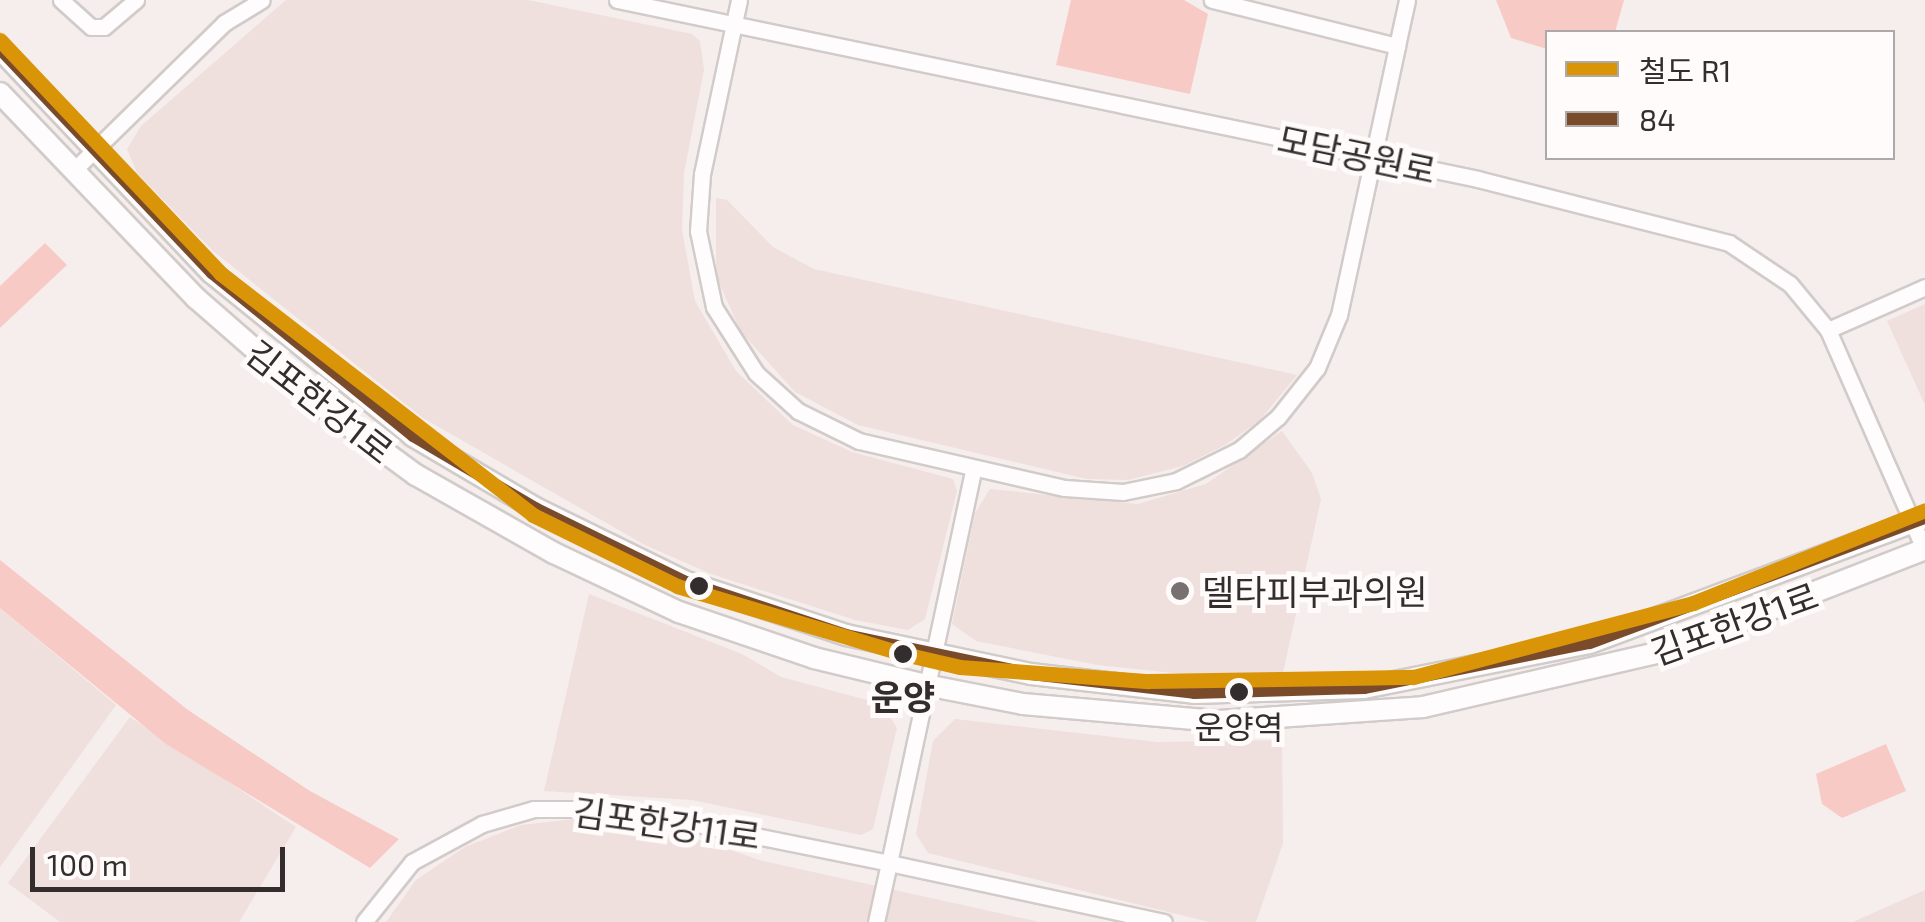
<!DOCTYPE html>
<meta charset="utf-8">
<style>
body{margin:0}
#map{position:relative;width:1925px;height:922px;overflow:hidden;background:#f6eeed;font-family:"Exo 2","Noto Sans KR",sans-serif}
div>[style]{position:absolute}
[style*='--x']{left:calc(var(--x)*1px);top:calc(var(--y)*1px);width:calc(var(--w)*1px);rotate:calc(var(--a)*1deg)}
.built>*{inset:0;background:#efdfdd}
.green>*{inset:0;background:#f8cac5}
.roads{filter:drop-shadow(2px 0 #d1cbca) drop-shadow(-2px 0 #d1cbca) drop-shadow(0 2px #d1cbca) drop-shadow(0 -2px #d1cbca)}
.minor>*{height:15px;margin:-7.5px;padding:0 7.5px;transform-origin:7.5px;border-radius:7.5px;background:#fefcfc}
.tertiary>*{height:20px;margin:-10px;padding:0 10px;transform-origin:10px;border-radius:10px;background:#fefcfc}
.bus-1>*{height:12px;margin:-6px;padding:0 6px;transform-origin:6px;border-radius:6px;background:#7a4b2a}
.rail-1>*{height:15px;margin:-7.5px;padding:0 7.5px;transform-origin:7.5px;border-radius:7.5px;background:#da9407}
.dots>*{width:28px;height:28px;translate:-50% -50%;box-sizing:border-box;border:5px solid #fffbfb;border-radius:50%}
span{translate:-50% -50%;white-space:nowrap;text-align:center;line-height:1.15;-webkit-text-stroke:10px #fffbfb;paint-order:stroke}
.bus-label{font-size:32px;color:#332d2d}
.street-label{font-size:35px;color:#332d2d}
.poi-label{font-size:35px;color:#332d2d}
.left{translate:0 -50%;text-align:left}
.stop-label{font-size:35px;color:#332d2d;font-weight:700}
.legend{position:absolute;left:1545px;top:30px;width:350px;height:130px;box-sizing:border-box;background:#fffbfb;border:2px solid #ada9a9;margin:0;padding:12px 18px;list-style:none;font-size:30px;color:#332d2d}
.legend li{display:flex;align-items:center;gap:20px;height:50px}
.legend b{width:50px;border:2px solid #ada9a9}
.scale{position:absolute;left:30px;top:847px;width:255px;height:45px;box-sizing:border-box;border:5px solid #332d2d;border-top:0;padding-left:12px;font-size:30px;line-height:35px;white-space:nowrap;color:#332d2d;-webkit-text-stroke:8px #fffbfb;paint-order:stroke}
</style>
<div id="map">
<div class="built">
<div style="clip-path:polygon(286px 0,528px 0,692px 34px,700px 41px,704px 70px,684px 173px,682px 230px,695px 301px,736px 371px,793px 425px,852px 452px,953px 479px,957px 491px,925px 619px,908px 630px,855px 620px,711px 574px,645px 545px,423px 418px,212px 250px,137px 173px,127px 149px,141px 126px)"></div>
<div style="clip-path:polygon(716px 198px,727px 200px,773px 247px,814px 269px,1297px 375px,1260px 420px,1225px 445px,1183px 466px,1128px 480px,1087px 479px,858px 425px,795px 392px,741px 332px,716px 276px)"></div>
<div style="clip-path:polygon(1925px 304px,1925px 405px,1887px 321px)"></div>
<div style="clip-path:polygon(1282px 431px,1312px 473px,1321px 499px,1283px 673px,1184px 674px,1097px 665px,976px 641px,952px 624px,975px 513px,990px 489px,1138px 504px,1206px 484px)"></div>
<div style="clip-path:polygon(589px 594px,742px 654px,781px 677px,882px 704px,897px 728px,873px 829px,861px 835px,692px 800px,544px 791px)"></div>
<div style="clip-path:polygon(0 608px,116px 705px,0 867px)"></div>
<div style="clip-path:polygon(130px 717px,296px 827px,239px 922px,60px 922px,8px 883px)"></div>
<div style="clip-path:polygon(955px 719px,1157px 742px,1282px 740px,1283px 843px,1256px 922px,1209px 922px,928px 853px,916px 834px,933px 741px)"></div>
<div style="clip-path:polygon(583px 818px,709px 842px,759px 860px,1040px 922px,386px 922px,416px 880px,465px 847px,521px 825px)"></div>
<div style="clip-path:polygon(1925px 890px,1925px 922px,1853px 922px)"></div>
</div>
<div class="green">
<div style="clip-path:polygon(1071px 0,1184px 0,1208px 14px,1190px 94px,1056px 65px)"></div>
<div style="clip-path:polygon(1496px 0,1624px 0,1615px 32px,1548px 32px,1547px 49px,1511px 38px)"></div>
<div style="clip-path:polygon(45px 243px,67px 265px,0 328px,0 286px)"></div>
<div style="clip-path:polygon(0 560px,188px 710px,310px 791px,399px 839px,370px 868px,166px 744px,0 608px)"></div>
<div style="clip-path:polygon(1886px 744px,1906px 791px,1842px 818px,1822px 804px,1816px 774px)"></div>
</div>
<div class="roads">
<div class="minor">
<div style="--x:61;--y:0;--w:40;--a:42"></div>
<div style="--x:91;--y:27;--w:13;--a:0"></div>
<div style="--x:104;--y:27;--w:42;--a:-40.2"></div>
<div style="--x:617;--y:0;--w:879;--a:11.74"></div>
<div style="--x:1478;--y:179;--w:259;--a:14.3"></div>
<div style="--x:1729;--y:243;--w:73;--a:33.9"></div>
<div style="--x:1790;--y:284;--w:60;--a:50.4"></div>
<div style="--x:1828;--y:330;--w:239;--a:66.3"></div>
<div style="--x:739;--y:0;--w:178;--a:102"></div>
<div style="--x:702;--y:174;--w:57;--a:94"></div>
<div style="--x:698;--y:231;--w:78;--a:78.1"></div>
<div style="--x:714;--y:307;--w:78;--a:57.5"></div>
<div style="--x:756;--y:373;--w:57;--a:42.1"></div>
<div style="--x:798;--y:411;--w:68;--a:26.2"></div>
<div style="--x:859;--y:441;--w:211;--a:12.9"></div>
<div style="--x:1065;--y:488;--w:58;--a:3.9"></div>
<div style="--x:1123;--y:492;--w:54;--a:-11.7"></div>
<div style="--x:1176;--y:481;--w:70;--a:-26.2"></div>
<div style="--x:1239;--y:450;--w:51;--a:-40.2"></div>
<div style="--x:1278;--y:417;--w:63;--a:-51.5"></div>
<div style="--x:1317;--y:368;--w:57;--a:-67.5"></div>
<div style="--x:1339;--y:315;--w:275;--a:-77.8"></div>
<div style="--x:1397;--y:46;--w:191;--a:-166"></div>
<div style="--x:1397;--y:46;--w:47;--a:-77.7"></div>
<div style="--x:74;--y:170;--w:210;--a:-44.4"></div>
<div style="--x:224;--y:23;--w:44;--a:-31.2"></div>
<div style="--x:1828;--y:330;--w:106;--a:-23.9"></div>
<div style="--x:364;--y:922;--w:77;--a:-51.3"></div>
<div style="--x:412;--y:862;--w:80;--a:-28.5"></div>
<div style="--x:482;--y:824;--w:54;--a:-16.1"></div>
<div style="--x:534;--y:809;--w:88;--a:0"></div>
<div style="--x:622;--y:809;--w:272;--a:11.4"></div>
<div style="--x:889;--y:863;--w:404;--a:-77.9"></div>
<div style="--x:876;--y:922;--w:60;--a:-77.6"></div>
<div style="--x:889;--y:863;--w:281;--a:12.1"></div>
</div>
<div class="tertiary">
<div style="--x:0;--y:49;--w:308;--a:46.6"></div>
<div style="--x:212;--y:273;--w:259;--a:39"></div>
<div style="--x:413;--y:436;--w:142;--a:30.5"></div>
<div style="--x:535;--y:508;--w:168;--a:26.1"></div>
<div style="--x:686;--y:582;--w:169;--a:18.3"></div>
<div style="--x:846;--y:635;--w:189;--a:11.9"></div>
<div style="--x:1031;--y:674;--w:164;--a:6.6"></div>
<div style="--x:1194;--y:693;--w:170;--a:-1.7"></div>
<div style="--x:1364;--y:688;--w:230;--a:-11.3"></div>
<div style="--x:1590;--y:643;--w:358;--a:-20.5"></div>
<div style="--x:0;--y:93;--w:284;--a:46.3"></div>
<div style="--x:196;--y:298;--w:147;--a:41.1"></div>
<div style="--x:307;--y:395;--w:135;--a:36.3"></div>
<div style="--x:416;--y:475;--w:159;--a:29.5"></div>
<div style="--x:554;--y:553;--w:138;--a:25.3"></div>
<div style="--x:679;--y:612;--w:143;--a:18.8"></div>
<div style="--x:814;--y:658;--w:115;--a:13.6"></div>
<div style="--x:926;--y:685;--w:99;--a:11.1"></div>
<div style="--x:1023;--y:704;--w:197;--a:5"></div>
<div style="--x:1219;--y:721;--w:204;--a:-3.9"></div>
<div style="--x:1423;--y:707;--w:244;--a:-13"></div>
<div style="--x:1661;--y:652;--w:283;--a:-21.3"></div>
</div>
</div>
<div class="bus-1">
<div style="--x:0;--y:49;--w:308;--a:46.6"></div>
<div style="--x:212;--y:273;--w:259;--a:39"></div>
<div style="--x:413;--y:436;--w:142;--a:30.5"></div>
<div style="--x:535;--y:508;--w:168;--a:26.1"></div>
<div style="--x:686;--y:582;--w:169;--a:18.3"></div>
<div style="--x:846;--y:635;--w:189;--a:11.9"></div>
<div style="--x:1031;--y:674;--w:164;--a:6.6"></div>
<div style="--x:1194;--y:693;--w:170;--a:-1.7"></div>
<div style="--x:1364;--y:688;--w:230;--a:-11.3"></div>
<div style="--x:1590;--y:643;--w:358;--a:-20.5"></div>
</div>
<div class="rail-1">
<div style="--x:0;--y:40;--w:320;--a:46.6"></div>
<div style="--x:220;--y:273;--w:396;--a:37.7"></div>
<div style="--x:533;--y:515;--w:161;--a:26.2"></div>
<div style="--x:677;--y:586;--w:237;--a:16.7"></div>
<div style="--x:904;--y:654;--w:57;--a:13.1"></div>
<div style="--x:960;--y:667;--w:189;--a:4.3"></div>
<div style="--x:1148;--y:681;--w:265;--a:-0.9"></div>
<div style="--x:1413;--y:677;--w:290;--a:-14.8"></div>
<div style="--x:1693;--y:603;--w:250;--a:-21.8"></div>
</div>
<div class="dots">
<div style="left:699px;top:586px;background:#332d2d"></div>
<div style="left:1180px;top:591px;background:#777170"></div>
<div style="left:903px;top:654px;background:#332d2d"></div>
<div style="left:1239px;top:692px;background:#332d2d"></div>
</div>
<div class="bus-label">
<span style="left:1239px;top:726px">운양역</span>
</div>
<div class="street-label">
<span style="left:1357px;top:154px;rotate:12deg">모담공원로</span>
<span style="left:320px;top:401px;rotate:38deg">김포한강1로</span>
<span style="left:1734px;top:623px;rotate:-20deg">김포한강1로</span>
<span style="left:667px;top:823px;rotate:8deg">김포한강11로</span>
</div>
<div class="poi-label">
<span class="left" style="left:1202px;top:591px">델타피부과의원</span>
</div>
<div class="stop-label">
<span style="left:903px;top:696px">운양</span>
</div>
<ul class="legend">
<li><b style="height:12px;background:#da9407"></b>철도 R1</li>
<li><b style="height:12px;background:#7a4b2a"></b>84</li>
</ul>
<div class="scale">100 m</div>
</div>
